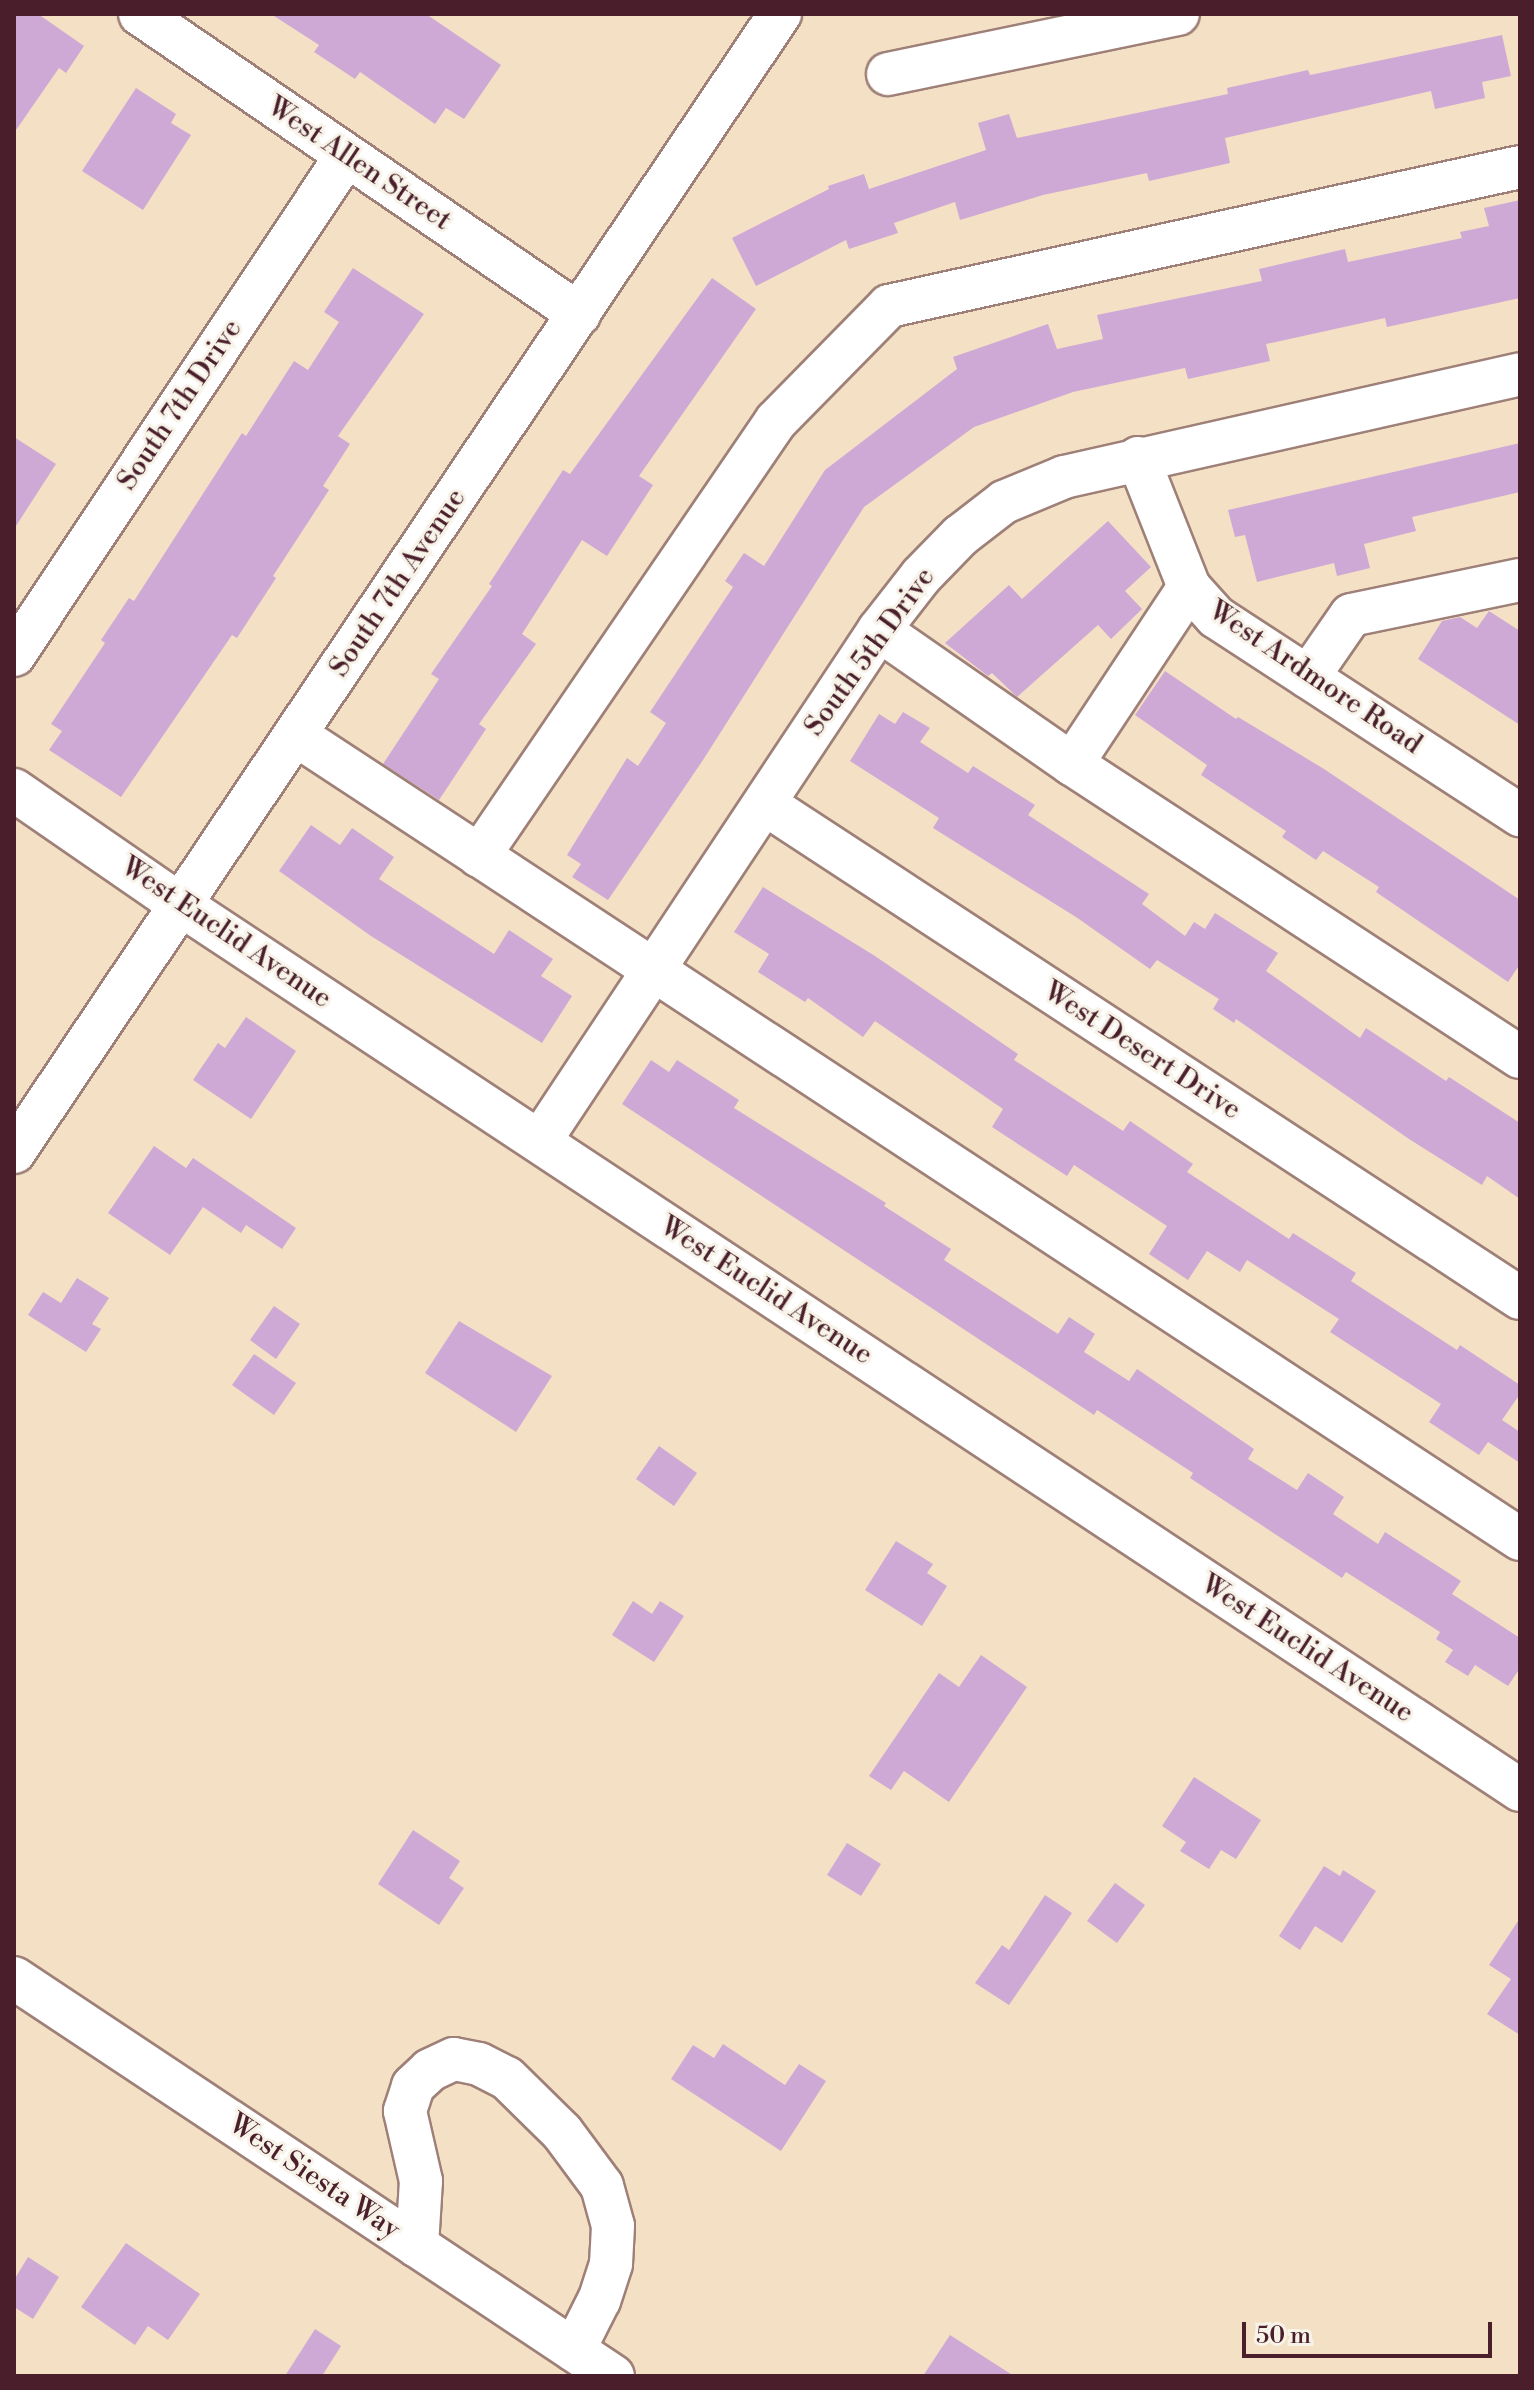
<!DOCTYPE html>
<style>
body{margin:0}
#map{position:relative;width:1534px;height:2390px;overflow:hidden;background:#f4e0c4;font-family:"Libre Bodoni",serif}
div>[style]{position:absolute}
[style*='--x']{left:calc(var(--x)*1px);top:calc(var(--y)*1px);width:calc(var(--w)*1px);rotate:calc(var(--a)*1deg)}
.building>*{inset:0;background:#cfa9d5}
.roads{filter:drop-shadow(2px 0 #9f8078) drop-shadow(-2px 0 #9f8078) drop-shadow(0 2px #9f8078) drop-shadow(0 -2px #9f8078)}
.minor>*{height:42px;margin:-21px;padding:0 21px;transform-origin:21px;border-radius:21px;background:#fff}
span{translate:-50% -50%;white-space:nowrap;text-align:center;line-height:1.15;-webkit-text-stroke:6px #f7f3e8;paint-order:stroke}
.street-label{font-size:28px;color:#4a1f2b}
.frame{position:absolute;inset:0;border:16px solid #4a1f2b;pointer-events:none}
.scale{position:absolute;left:1242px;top:2322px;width:250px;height:36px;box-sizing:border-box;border:4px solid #4a1f2b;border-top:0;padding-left:10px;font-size:24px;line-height:28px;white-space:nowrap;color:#4a1f2b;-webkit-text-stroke:6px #f7f3e8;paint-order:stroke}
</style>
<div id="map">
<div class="building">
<div style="clip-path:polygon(14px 14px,38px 14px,84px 46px,66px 73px,59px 68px,14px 133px)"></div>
<div style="clip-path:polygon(271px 14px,426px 14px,501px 65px,464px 119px,446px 108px,435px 124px,360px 72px,355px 79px,314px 52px,319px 45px)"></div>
<div style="clip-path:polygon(1502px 35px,1511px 76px,1482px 82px,1485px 98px,1435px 109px,1431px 91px,1225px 138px,1230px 163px,1149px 181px,1147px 173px,1043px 195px,960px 220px,955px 202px,894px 223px,898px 233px,849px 249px,846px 240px,756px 286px,732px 238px,829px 189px,828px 186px,864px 174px,869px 189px,986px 150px,978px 123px,1009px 114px,1017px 138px,1228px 94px,1227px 88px,1308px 70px,1310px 75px)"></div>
<div style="clip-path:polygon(136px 88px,176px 114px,171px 123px,191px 135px,143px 210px,82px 171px)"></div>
<div style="clip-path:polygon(1520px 200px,1520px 298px,1387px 327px,1385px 318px,1266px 344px,1270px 361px,1188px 379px,1185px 368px,1073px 392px,974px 427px,864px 507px,703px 760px,608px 900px,572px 877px,581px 864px,567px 855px,627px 758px,638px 766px,666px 723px,650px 712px,733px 587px,725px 581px,744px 553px,764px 566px,825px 470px,957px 369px,953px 357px,1048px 324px,1057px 349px,1103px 339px,1097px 315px,1262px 281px,1259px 269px,1345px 249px,1348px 262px,1462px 238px,1460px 232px,1489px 226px,1484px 208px)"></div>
<div style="clip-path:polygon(353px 268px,424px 314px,338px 436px,350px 444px,323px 486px,329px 490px,273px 576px,276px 578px,237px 638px,232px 635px,121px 797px,49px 750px,62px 731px,51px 724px,105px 643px,101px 640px,129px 598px,134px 601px,242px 433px,246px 436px,294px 361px,308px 370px,339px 322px,324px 312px)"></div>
<div style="clip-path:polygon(712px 278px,756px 309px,639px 476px,653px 485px,607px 556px,582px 540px,522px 634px,536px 644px,479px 724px,486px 729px,439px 800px,383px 764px,439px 679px,431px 674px,492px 586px,489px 584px,563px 470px,570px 474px)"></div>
<div style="clip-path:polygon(14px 437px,56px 464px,14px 529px)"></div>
<div style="clip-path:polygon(1520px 443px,1520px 492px,1412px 517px,1416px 531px,1364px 544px,1370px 568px,1337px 576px,1334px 563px,1257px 582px,1245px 535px,1235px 537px,1228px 510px)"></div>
<div style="clip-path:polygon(1108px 521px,1151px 567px,1125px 591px,1142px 609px,1111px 639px,1098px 625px,1017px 697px,992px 673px,988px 676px,945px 643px,1009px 585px,1022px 599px)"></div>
<div style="clip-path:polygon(1489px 611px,1520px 631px,1520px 725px,1418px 659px,1442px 621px,1460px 617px,1477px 628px)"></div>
<div style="clip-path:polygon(1165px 671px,1236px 719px,1238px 717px,1324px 769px,1520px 900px,1520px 964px,1508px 982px,1376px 892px,1379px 887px,1323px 851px,1316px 860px,1282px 837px,1286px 831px,1201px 775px,1207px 765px,1135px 715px)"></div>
<div style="clip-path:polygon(903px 712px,930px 728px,920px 742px,968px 773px,973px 766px,1035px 805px,1028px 815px,1149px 894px,1142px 904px,1185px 936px,1194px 922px,1205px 929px,1215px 913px,1278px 953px,1266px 971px,1360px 1038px,1366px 1028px,1446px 1081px,1449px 1077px,1520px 1123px,1520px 1199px,1487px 1176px,1482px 1185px,1409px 1139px,1236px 1019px,1234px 1023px,1213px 1009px,1219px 999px,1157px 960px,1150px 969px,1076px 917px,933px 828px,939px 818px,850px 761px,879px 714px,895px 724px)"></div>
<div style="clip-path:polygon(311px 825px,340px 845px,352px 828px,394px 857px,379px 879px,494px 954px,509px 930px,553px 959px,541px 976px,572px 996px,542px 1043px,371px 936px,279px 871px)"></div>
<div style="clip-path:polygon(763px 887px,875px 956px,1018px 1054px,1014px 1060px,1123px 1131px,1130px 1121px,1193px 1164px,1187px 1172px,1289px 1239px,1293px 1233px,1356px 1273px,1351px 1281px,1457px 1350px,1460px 1345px,1520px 1385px,1520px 1394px,1502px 1420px,1520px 1432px,1520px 1463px,1488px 1442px,1479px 1455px,1429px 1422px,1441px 1404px,1330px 1332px,1339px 1319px,1247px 1260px,1240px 1272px,1207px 1251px,1188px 1280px,1149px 1254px,1167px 1226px,1074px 1165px,1067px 1176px,992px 1127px,1003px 1109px,875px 1021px,863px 1037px,808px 998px,805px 1002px,758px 972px,769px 954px,734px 932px)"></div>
<div style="clip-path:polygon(246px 1017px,296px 1051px,251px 1119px,193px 1080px,218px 1043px,225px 1048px)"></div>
<div style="clip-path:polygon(651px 1060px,669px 1072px,677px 1060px,739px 1100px,734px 1108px,886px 1203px,884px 1206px,951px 1249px,944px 1260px,1058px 1334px,1069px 1317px,1095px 1334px,1084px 1352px,1129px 1381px,1137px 1369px,1254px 1449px,1248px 1459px,1297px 1490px,1308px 1473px,1344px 1497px,1333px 1514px,1378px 1544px,1385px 1532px,1461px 1581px,1452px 1594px,1520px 1638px,1520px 1668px,1508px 1686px,1475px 1665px,1468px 1676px,1445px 1662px,1453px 1650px,1436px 1639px,1440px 1632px,1346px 1572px,1342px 1578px,1190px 1478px,1193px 1473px,1097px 1410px,1094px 1415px,622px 1104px)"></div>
<div style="clip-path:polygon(154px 1146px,186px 1168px,193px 1158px,296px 1228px,282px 1249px,246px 1225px,241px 1233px,203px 1207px,170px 1255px,108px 1213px)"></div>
<div style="clip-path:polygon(77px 1278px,109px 1298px,92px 1324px,101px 1329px,86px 1352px,28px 1315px,43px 1292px,61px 1303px)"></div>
<div style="clip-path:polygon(274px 1306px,300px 1324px,276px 1359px,250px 1340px)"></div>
<div style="clip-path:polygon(459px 1321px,552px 1376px,516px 1432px,425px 1373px)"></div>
<div style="clip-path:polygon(254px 1354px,296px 1383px,274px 1415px,232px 1385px)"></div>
<div style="clip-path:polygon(659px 1446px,697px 1473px,674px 1506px,636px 1479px)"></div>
<div style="clip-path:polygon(896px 1541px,933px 1564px,927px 1573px,947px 1586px,922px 1626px,865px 1590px)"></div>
<div style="clip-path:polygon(633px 1601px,652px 1614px,660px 1601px,684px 1616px,654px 1662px,612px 1635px)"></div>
<div style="clip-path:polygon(981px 1655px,1027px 1687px,949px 1802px,904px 1771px,891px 1790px,869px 1776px,939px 1673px,959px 1687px)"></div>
<div style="clip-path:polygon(1194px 1777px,1261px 1820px,1236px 1859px,1221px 1850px,1209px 1869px,1180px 1851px,1186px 1842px,1162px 1826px)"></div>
<div style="clip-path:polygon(413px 1830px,460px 1861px,449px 1878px,464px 1888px,439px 1925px,378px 1884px)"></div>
<div style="clip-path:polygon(847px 1843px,881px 1864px,861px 1896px,827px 1875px)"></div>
<div style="clip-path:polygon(1324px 1866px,1340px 1876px,1343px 1870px,1376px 1891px,1342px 1943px,1315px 1926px,1300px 1950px,1279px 1936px)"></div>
<div style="clip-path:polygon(1115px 1883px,1145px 1905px,1117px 1943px,1087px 1921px)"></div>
<div style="clip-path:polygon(1045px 1895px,1072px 1913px,1009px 2005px,975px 1983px,1002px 1945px,1009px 1950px)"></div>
<div style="clip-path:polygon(1520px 1918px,1520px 2035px,1487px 2014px,1511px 1979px,1489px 1965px)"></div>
<div style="clip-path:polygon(723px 2044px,785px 2085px,799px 2064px,826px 2081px,781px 2151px,671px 2079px,693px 2045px,714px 2058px)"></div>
<div style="clip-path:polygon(126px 2243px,200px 2294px,168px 2340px,148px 2326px,135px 2345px,81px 2307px)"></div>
<div style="clip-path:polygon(28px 2257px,59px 2277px,33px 2319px,14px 2307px,14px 2280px)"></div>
<div style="clip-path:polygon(315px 2329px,341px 2346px,322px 2376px,285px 2376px)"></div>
<div style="clip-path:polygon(950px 2335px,1014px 2376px,923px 2376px)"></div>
</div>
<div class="roads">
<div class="minor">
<div style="--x:140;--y:14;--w:532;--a:34.35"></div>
<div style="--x:888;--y:74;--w:296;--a:-11.7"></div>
<div style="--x:1138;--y:458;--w:139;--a:68.4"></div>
<div style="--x:1189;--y:587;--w:40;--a:48"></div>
<div style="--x:1216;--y:617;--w:363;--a:33.1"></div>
<div style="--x:879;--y:630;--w:235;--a:34.8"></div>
<div style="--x:1072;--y:764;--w:535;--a:33.19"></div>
<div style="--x:14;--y:655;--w:599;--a:-56.36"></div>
<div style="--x:1308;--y:677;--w:75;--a:-55.3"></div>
<div style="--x:1351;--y:615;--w:173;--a:-11.7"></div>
<div style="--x:296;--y:735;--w:1464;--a:33.3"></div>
<div style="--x:1072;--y:764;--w:212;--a:-56.5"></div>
<div style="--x:14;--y:790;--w:203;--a:34.6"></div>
<div style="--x:181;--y:905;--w:1605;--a:33.46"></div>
<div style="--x:765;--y:804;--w:902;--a:33.2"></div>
<div style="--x:479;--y:856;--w:527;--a:-55.68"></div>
<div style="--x:776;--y:421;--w:161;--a:-45.5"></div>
<div style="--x:889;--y:306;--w:646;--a:-12.42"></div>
<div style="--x:540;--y:1141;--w:613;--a:-56.44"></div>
<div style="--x:879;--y:630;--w:68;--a:-52.1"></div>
<div style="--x:921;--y:576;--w:56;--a:-45.7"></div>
<div style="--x:960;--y:536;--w:56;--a:-37.7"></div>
<div style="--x:1004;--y:502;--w:65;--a:-22.6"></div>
<div style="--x:1064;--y:477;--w:467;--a:-12.7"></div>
<div style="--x:14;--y:1152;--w:1372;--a:-56.06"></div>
<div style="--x:14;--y:1978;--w:719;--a:33.6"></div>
<div style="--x:417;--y:2246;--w:65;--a:-86.5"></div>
<div style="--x:421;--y:2181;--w:72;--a:-102.9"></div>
<div style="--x:405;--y:2111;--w:26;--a:-72"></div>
<div style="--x:413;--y:2086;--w:23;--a:-43"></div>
<div style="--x:430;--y:2070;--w:26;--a:-25"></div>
<div style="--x:454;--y:2059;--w:25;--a:11"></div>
<div style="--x:479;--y:2064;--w:31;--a:27"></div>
<div style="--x:507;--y:2078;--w:77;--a:44.5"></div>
<div style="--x:562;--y:2132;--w:67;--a:53.5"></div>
<div style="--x:602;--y:2186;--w:41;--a:74.6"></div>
<div style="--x:613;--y:2226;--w:38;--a:93"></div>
<div style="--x:611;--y:2264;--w:38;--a:108"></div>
<div style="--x:599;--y:2300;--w:56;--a:116.6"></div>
</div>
</div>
<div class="street-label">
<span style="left:359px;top:164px;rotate:34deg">West Allen Street</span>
<span style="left:180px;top:405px;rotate:-56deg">South 7th Drive</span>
<span style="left:398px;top:583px;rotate:-56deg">South 7th Avenue</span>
<span style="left:870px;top:652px;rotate:-54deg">South 5th Drive</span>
<span style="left:1315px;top:678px;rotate:34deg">West Ardmore Road</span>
<span style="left:226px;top:933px;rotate:34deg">West Euclid Avenue</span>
<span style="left:1142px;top:1051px;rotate:33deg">West Desert Drive</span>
<span style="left:766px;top:1291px;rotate:33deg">West Euclid Avenue</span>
<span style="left:1307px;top:1649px;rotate:33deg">West Euclid Avenue</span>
<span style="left:314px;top:2177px;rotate:34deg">West Siesta Way</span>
</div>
<div class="frame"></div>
<div class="scale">50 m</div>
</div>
